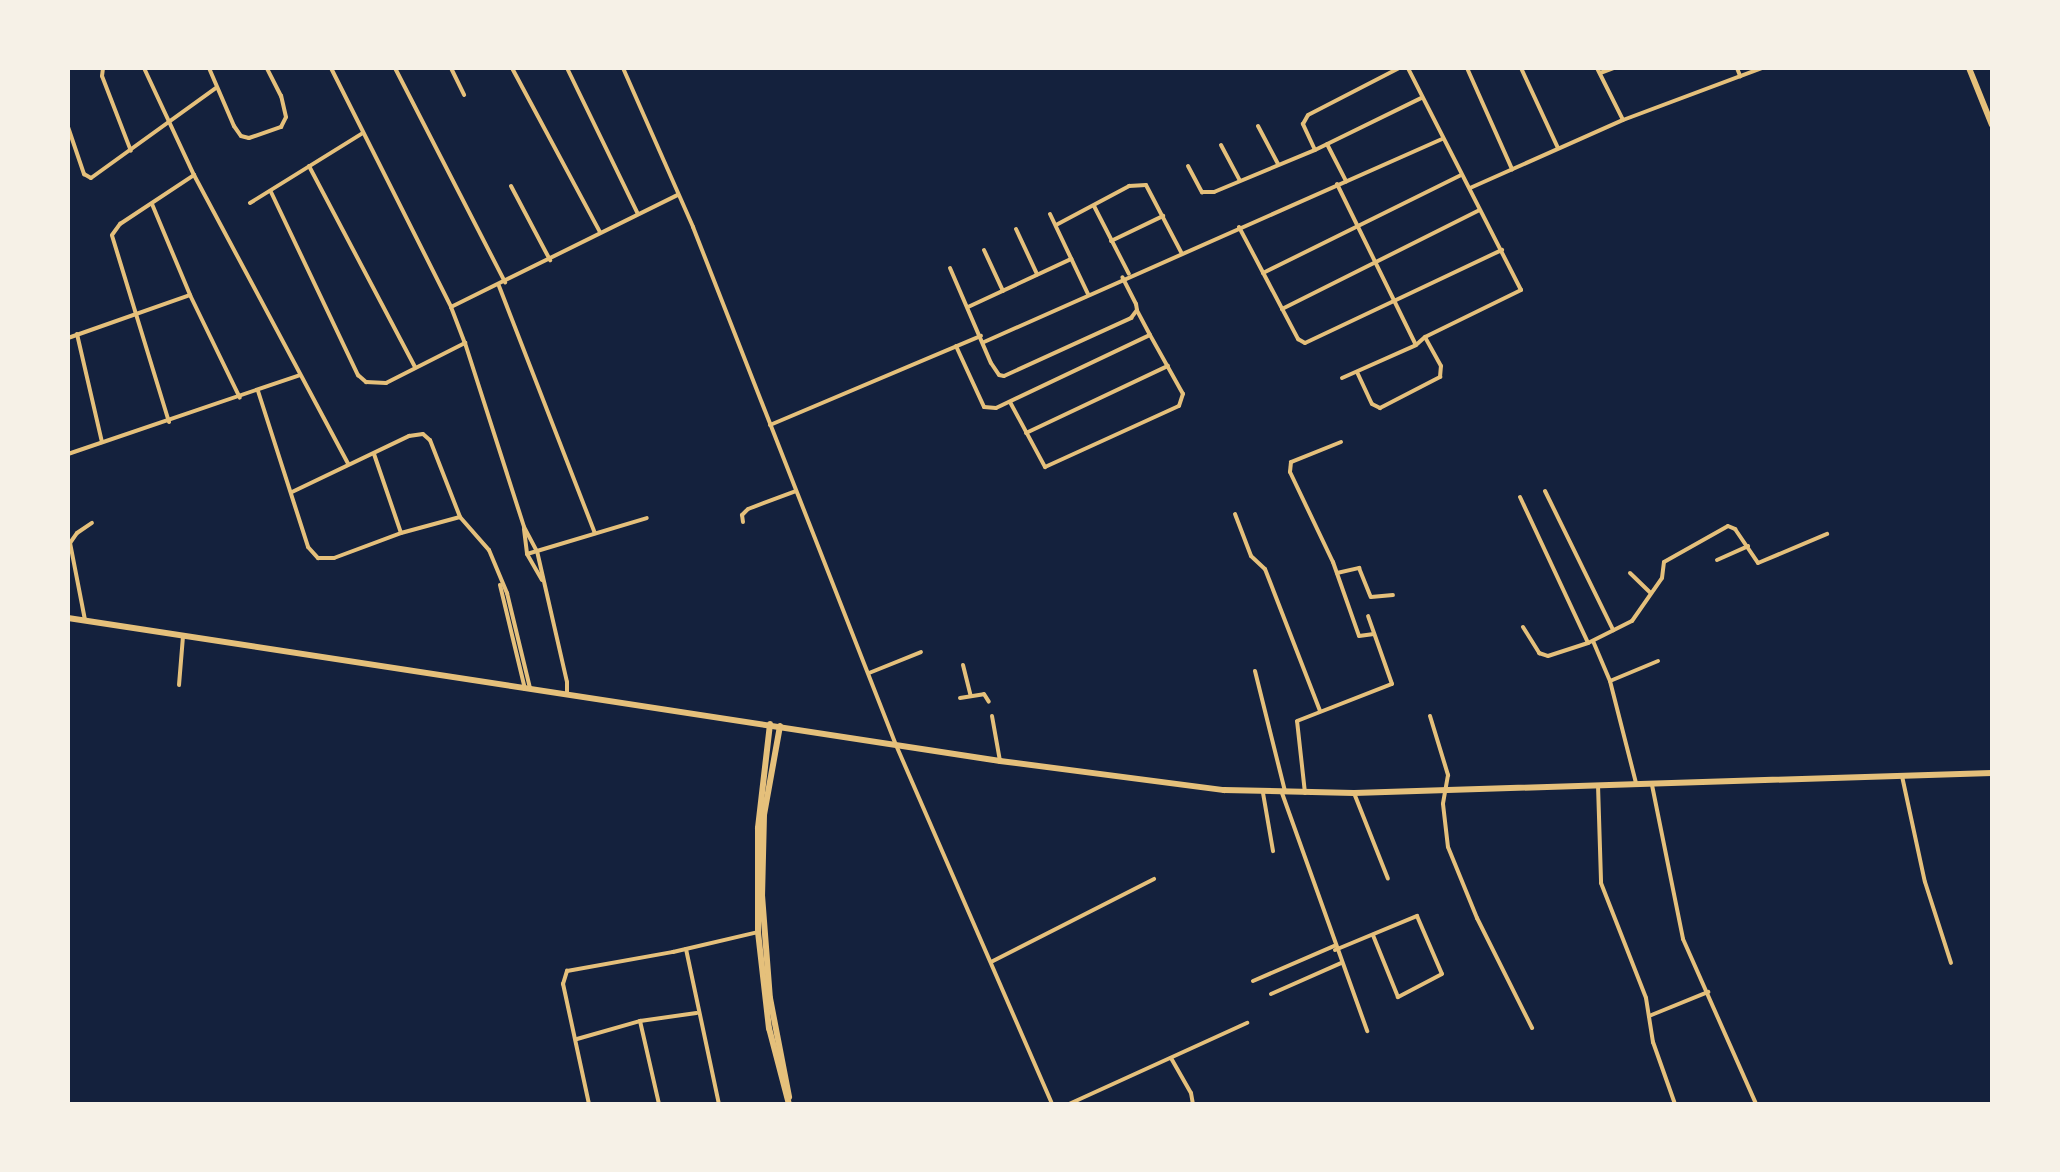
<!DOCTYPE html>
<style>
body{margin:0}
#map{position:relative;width:2060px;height:1172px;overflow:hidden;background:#14213d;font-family:Karla,sans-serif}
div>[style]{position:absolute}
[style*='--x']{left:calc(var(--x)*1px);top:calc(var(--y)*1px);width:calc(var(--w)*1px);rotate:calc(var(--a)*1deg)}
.minor>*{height:4px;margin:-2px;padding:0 2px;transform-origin:2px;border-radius:2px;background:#e5c07b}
.secondary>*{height:6px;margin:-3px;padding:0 3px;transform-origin:3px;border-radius:3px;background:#e5c07b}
.primary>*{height:6px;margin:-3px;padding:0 3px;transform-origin:3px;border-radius:3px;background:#e5c07b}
span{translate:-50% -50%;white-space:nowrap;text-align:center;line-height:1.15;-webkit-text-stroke:8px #f6f1e7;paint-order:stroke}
.frame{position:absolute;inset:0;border:70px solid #f6f1e7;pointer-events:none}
</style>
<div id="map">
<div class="minor">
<div style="--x:103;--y:68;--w:8;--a:97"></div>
<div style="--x:102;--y:76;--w:80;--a:68.9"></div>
<div style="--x:144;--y:68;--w:118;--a:65"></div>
<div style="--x:194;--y:175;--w:327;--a:61.9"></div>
<div style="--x:209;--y:68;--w:63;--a:66.7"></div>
<div style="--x:234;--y:126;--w:12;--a:55"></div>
<div style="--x:241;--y:136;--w:8;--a:14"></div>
<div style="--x:249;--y:138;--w:34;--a:-19"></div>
<div style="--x:281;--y:127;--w:11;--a:-63"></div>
<div style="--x:286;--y:117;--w:22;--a:-103"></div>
<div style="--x:281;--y:96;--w:31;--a:-117"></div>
<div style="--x:331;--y:68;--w:267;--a:63.3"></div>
<div style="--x:451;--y:307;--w:39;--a:69"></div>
<div style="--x:465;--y:343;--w:193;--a:72.2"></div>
<div style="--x:524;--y:527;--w:27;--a:62"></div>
<div style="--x:537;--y:551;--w:134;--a:77.1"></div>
<div style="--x:567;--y:682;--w:12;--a:90"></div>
<div style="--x:395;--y:68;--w:241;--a:62.8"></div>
<div style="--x:451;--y:68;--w:30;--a:64"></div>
<div style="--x:512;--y:68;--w:186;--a:61.8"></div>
<div style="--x:567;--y:68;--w:162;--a:64.1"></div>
<div style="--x:623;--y:68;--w:174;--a:66.2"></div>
<div style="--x:693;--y:227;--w:556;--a:68.6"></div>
<div style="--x:896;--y:745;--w:391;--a:66.5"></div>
<div style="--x:1467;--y:68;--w:111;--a:66"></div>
<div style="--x:1521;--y:68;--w:88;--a:65.2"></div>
<div style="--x:1597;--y:68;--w:58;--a:63.4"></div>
<div style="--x:1737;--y:68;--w:9;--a:69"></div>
<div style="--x:1600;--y:73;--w:15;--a:-20"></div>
<div style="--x:1258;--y:126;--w:43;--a:62.2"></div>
<div style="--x:68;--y:127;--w:50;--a:71.2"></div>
<div style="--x:84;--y:174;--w:8;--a:30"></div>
<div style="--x:91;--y:178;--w:155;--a:-35.8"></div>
<div style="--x:1327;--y:144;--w:42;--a:62.8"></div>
<div style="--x:1221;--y:145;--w:40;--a:62"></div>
<div style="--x:1315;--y:150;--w:29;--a:-115"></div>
<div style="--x:1303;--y:124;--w:10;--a:-61"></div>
<div style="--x:1308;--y:115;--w:102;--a:-27.3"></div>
<div style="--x:309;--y:166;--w:227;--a:62.2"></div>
<div style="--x:1188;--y:166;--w:30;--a:62"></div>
<div style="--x:1202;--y:192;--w:12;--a:0"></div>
<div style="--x:1214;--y:192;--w:109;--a:-22.6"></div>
<div style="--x:1315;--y:150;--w:118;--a:-26.1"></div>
<div style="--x:1337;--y:184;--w:179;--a:63.9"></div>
<div style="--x:511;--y:186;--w:84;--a:62.2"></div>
<div style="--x:1470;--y:188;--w:167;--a:-24"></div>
<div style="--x:1623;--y:120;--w:148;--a:-20.5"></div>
<div style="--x:271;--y:192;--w:203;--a:64.6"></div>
<div style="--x:358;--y:375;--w:11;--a:41"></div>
<div style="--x:366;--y:382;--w:20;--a:3"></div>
<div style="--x:386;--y:383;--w:89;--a:-26.9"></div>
<div style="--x:250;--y:203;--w:133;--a:-31.8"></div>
<div style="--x:152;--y:204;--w:99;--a:67.3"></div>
<div style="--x:190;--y:295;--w:114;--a:64.1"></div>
<div style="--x:1094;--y:206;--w:76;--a:62.8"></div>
<div style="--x:1050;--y:214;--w:89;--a:64.6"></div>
<div style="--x:1056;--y:225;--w:83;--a:-28.1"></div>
<div style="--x:1129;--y:186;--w:17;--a:-3"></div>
<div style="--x:1146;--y:185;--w:76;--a:62.4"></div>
<div style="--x:1239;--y:227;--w:127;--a:62.2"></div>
<div style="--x:1298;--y:339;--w:8;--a:30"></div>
<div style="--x:1305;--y:343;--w:218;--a:-25.3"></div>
<div style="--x:1016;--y:229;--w:50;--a:65"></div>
<div style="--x:1111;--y:241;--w:58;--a:-25.7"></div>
<div style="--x:984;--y:250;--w:45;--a:65.1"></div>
<div style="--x:950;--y:268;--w:103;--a:66.7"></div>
<div style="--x:991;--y:363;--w:14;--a:56"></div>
<div style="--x:999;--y:375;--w:5;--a:11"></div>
<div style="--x:1004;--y:376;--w:140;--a:-24.5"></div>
<div style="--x:1131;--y:318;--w:10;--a:-53"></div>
<div style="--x:1137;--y:310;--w:6;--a:-99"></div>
<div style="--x:1136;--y:304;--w:30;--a:-117"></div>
<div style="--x:1263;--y:273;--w:221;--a:-26.3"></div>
<div style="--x:499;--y:286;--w:265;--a:68.8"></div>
<div style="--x:451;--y:307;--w:253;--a:-26.3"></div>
<div style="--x:968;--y:307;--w:114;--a:-25"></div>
<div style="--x:1282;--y:309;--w:221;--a:-26.6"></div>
<div style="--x:77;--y:334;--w:111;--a:77"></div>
<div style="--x:68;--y:338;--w:129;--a:-19.4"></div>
<div style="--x:984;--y:342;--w:501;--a:-23.9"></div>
<div style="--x:956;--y:346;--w:67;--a:65.3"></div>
<div style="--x:984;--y:407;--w:12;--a:5"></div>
<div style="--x:996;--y:408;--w:170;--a:-25.4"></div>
<div style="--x:1150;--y:335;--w:27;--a:-118"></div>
<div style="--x:1357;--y:372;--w:35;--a:65"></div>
<div style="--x:1372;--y:404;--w:9;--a:27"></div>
<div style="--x:1380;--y:408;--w:68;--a:-27.3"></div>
<div style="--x:1440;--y:377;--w:11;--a:-85"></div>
<div style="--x:1441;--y:366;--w:33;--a:-119"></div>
<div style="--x:1342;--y:378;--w:81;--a:-24"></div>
<div style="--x:1416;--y:345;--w:12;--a:-42"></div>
<div style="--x:1425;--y:337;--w:107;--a:-26.1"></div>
<div style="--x:1521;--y:290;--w:249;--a:-117"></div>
<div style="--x:258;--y:391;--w:164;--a:72.2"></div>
<div style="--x:308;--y:547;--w:15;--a:48"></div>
<div style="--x:318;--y:558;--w:16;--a:0"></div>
<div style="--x:334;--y:558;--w:72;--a:-20.5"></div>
<div style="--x:401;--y:533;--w:61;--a:-15.2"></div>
<div style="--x:1010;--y:402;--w:74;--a:61.7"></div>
<div style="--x:1045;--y:467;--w:147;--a:-24.5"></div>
<div style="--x:1179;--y:406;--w:13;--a:-72"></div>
<div style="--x:1183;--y:394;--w:68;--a:-119.2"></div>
<div style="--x:169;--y:422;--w:195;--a:-107"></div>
<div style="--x:112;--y:235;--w:14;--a:-54"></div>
<div style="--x:120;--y:224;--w:89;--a:-33.5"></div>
<div style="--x:770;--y:425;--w:229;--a:-22.9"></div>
<div style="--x:1026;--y:433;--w:157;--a:-25.3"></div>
<div style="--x:1341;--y:442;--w:54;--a:158.2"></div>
<div style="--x:1291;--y:462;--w:10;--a:96"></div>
<div style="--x:1290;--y:472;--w:100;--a:64.5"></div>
<div style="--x:1333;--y:562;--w:78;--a:70.6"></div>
<div style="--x:1359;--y:636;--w:15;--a:-8"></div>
<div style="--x:68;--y:454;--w:245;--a:-18.8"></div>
<div style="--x:374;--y:454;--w:83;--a:71.1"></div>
<div style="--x:1545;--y:491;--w:155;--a:63.9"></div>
<div style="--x:292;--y:492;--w:130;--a:-25.6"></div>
<div style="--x:409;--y:436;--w:14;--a:-8"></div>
<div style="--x:423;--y:434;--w:9;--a:41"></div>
<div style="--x:430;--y:440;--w:83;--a:68.7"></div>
<div style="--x:460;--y:517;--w:44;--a:48.7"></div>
<div style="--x:489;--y:550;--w:47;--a:67.3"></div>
<div style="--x:507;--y:593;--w:98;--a:76.4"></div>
<div style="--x:1520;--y:497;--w:161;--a:65"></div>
<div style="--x:1235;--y:514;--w:45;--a:69.1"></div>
<div style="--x:1251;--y:556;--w:19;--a:43"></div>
<div style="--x:1265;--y:569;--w:152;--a:68.8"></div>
<div style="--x:743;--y:522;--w:7;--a:-98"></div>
<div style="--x:742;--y:515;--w:8;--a:-45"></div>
<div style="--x:748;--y:509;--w:51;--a:-20.6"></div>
<div style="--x:524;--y:529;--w:25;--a:83"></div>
<div style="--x:527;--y:554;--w:30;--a:60"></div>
<div style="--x:527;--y:554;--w:125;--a:-16.7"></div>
<div style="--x:1717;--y:560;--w:34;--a:-24"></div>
<div style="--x:1337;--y:573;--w:23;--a:-13"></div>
<div style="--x:1359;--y:568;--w:31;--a:68"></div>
<div style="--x:1371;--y:597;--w:22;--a:-5"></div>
<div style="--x:1630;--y:573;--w:28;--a:44"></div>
<div style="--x:500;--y:585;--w:107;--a:76.5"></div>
<div style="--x:85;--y:620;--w:78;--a:-101"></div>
<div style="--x:70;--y:543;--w:12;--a:-55"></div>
<div style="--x:77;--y:533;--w:18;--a:-34"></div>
<div style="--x:1523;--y:627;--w:31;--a:58"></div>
<div style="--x:1539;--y:653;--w:9;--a:18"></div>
<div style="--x:1548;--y:656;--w:42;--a:-18"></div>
<div style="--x:1588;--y:643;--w:49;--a:-26.6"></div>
<div style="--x:1632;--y:621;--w:52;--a:-55.1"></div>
<div style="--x:1662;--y:578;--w:16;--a:-83"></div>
<div style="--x:1664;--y:562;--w:73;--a:-29.4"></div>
<div style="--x:1728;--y:526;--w:8;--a:23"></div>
<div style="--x:1735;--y:529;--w:41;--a:55.9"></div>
<div style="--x:1758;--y:563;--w:75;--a:-22.8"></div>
<div style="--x:1593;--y:641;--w:43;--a:67"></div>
<div style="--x:1610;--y:681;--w:105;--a:75.7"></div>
<div style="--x:963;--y:665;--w:32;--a:76"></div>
<div style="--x:1255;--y:671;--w:124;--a:76"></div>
<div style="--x:869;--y:673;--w:56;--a:-22"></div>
<div style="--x:1610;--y:681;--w:52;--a:-22.6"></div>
<div style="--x:179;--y:685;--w:49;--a:-85.3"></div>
<div style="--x:960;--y:698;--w:24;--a:-9"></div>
<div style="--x:984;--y:694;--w:9;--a:58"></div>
<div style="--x:992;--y:716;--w:46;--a:79.9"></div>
<div style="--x:1430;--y:716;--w:62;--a:73"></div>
<div style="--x:1448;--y:775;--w:29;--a:100"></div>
<div style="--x:1443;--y:804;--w:43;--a:83.4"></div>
<div style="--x:1448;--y:847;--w:77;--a:67.8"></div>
<div style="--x:1477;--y:918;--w:123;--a:63.4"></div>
<div style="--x:1902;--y:776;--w:108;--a:77.8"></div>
<div style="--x:1925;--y:882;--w:85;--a:72.2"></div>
<div style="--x:1598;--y:785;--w:98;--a:88.2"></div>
<div style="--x:1601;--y:883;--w:123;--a:68.6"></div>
<div style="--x:1646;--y:998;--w:45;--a:81"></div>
<div style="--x:1653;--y:1042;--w:66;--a:70.5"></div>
<div style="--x:1652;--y:785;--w:157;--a:78.6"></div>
<div style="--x:1683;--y:939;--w:180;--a:66.1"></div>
<div style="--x:1263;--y:793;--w:59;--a:80.2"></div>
<div style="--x:1282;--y:793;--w:253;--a:70.3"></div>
<div style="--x:1305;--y:793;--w:72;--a:-96.3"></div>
<div style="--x:1297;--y:721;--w:102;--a:-21.3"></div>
<div style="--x:1392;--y:684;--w:72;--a:-109.4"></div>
<div style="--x:1354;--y:793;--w:92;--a:68.4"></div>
<div style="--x:686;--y:949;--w:158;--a:78"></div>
<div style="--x:1335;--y:950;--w:89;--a:-22.5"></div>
<div style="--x:1417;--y:916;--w:63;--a:66.7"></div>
<div style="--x:1442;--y:974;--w:50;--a:152.4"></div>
<div style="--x:1398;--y:997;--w:67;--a:-112"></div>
<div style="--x:991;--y:962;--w:183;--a:-27"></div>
<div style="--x:1253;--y:981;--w:88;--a:-23.4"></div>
<div style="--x:1271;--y:994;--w:77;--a:-23.9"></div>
<div style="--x:1649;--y:1016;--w:64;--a:-22.1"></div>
<div style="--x:640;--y:1021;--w:85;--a:77.1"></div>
<div style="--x:577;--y:1039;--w:66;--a:-15.9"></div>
<div style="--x:640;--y:1021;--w:57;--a:-8.1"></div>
<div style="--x:1171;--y:1058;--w:40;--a:60.3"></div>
<div style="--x:1191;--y:1093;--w:11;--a:80"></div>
<div style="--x:589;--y:1104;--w:123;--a:-102.2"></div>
<div style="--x:563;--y:984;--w:14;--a:-73"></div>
<div style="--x:567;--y:971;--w:108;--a:-10.2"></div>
<div style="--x:673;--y:952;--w:87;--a:-13.2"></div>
<div style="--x:1069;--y:1104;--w:196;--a:-24.5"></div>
</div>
<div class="secondary">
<div style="--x:770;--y:724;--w:105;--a:96.6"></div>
<div style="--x:758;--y:828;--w:104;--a:90"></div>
<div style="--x:758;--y:932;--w:97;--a:83.5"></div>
<div style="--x:769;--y:1028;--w:79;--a:75.3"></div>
<div style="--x:780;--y:726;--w:90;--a:100.2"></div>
<div style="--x:764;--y:815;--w:80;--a:91.4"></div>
<div style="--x:762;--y:895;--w:103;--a:85.6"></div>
<div style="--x:770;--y:998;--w:101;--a:79.1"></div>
</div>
<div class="primary">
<div style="--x:1969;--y:68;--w:61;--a:68"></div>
<div style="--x:68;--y:618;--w:943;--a:8.72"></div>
<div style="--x:1000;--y:761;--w:226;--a:7.4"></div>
<div style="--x:1224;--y:790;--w:130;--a:1.3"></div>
<div style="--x:1354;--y:793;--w:638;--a:-1.8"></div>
</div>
<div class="frame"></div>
</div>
